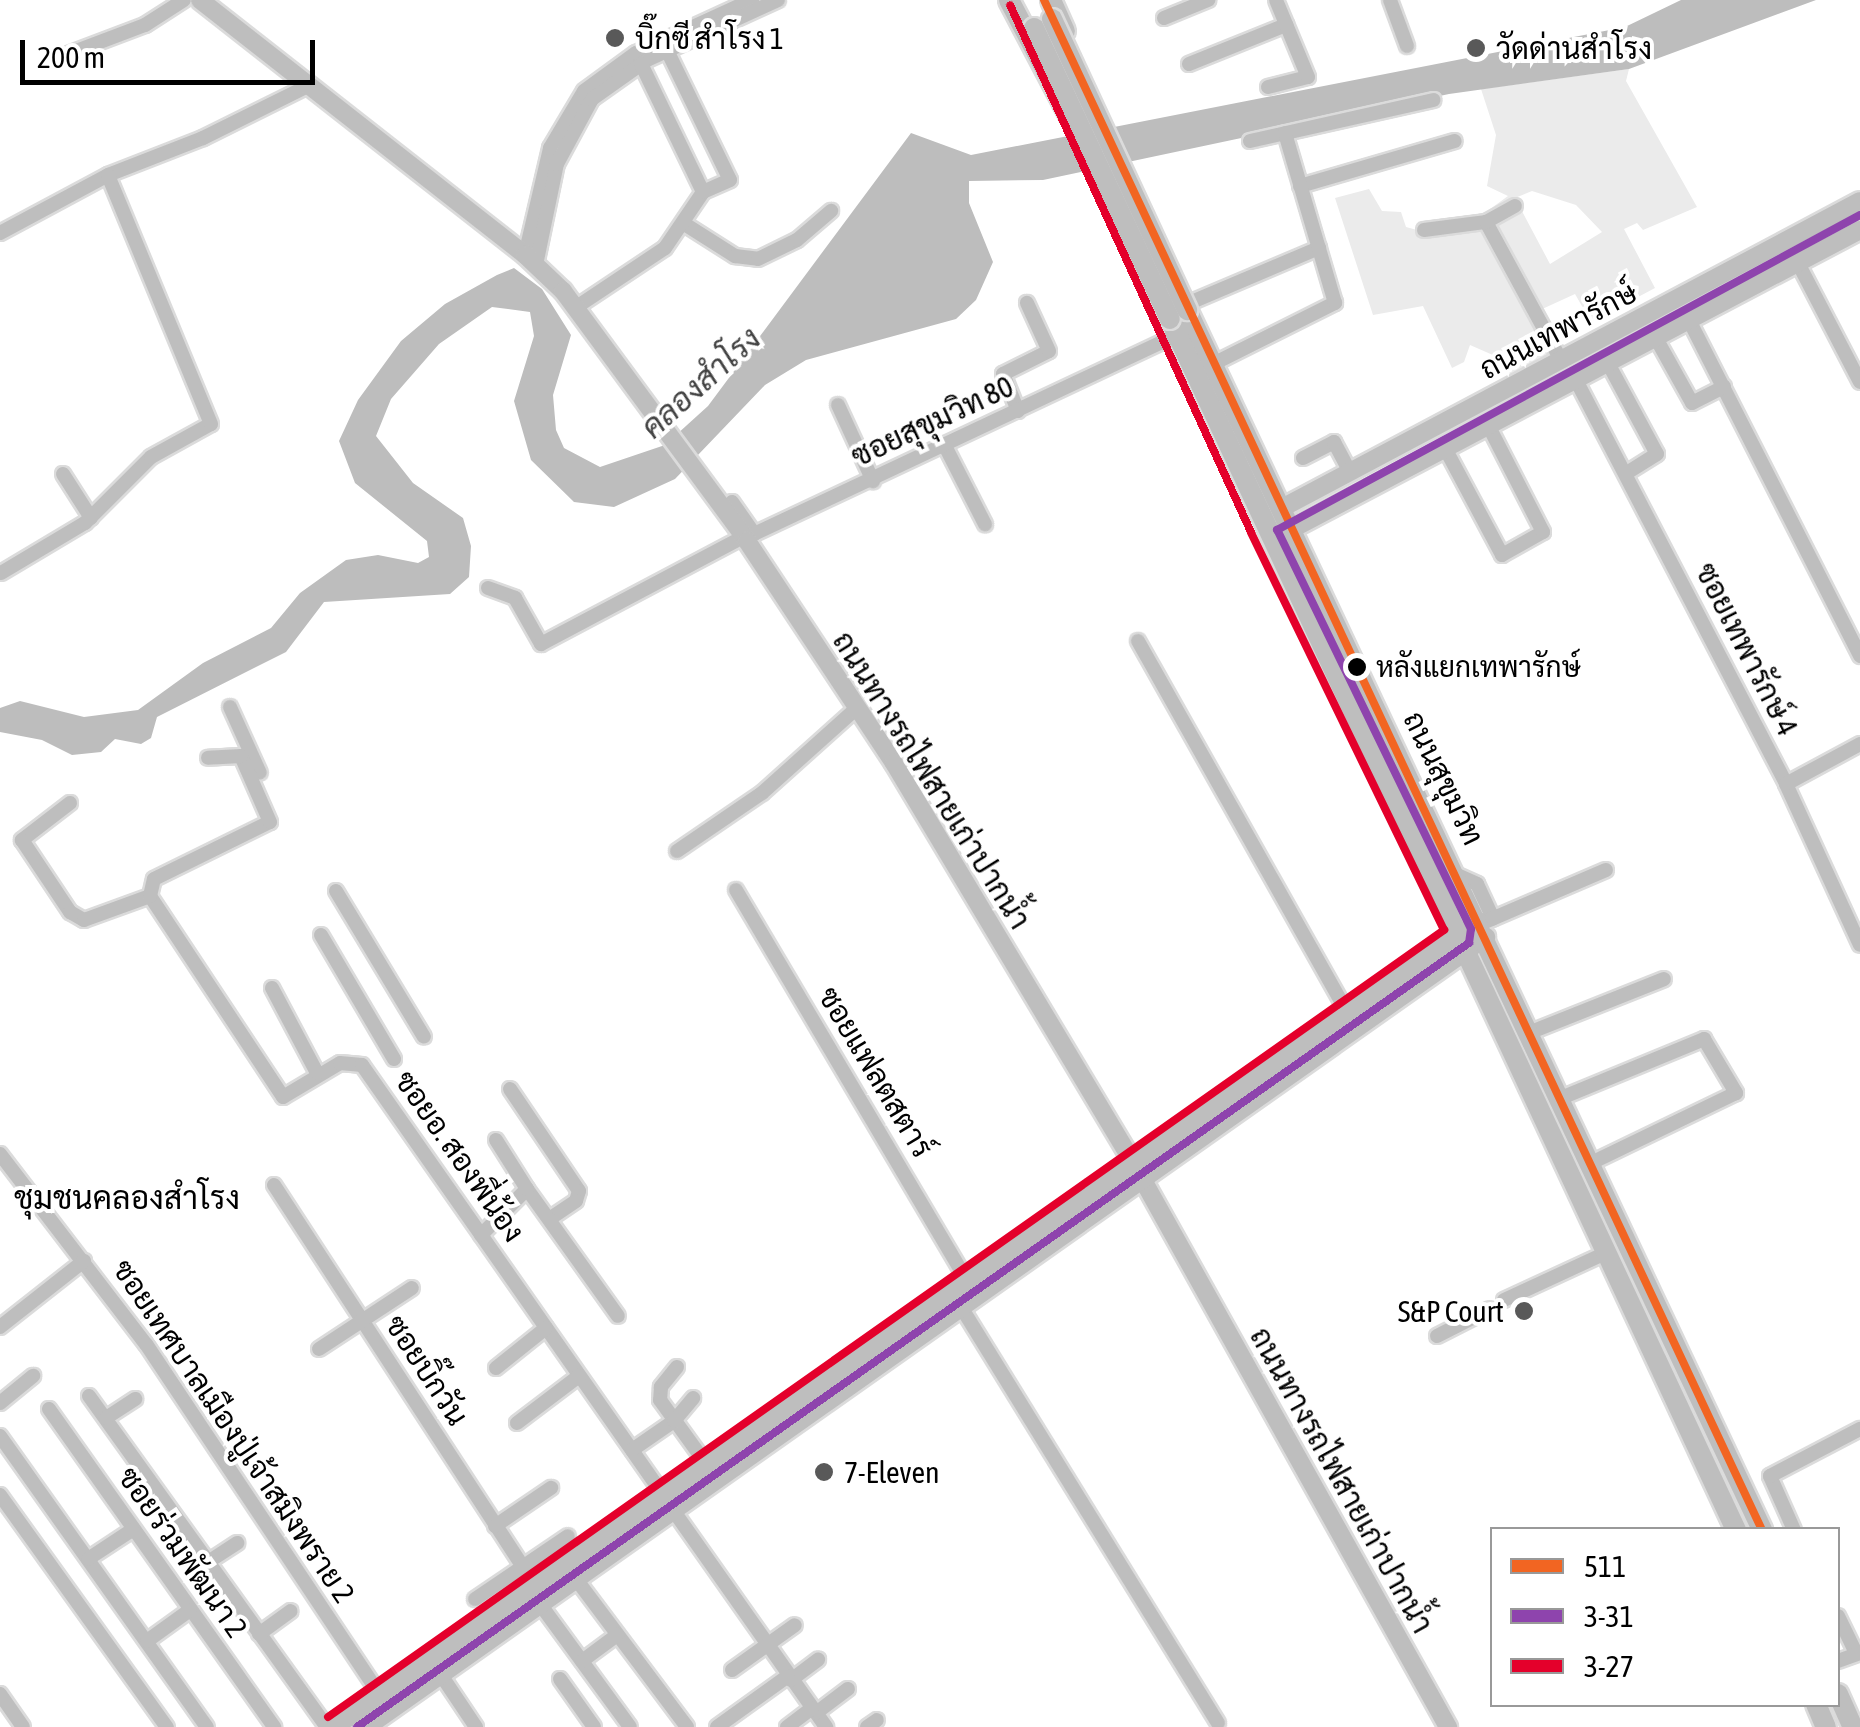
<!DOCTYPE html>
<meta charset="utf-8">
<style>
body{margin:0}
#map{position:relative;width:1860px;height:1727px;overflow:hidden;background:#fff;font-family:"Asap Condensed",Sarabun,sans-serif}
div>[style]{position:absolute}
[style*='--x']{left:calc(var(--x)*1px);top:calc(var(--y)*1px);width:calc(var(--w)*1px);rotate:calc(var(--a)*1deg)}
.green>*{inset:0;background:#ebebeb}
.water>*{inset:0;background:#bdbdbd}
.roads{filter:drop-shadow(2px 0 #dbdbdb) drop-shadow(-2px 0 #dbdbdb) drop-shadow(0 2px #dbdbdb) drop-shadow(0 -2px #dbdbdb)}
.minor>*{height:14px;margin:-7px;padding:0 7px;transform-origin:7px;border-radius:7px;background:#bebebe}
.major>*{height:18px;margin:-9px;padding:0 9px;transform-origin:9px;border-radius:9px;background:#bebebe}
.highway>*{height:20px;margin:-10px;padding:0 10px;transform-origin:10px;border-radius:10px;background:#bebebe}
.rail>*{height:2.5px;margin-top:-1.25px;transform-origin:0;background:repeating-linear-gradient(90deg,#bebebe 0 15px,transparent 0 20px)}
.bridges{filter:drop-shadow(2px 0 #dbdbdb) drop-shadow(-2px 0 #dbdbdb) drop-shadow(0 2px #dbdbdb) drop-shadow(0 -2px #dbdbdb)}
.highway-bridge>*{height:20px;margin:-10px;padding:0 10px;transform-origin:10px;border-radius:10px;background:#bebebe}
.bus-1>*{height:8px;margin:-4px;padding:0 4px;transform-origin:4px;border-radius:4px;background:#f26522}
.bus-2>*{height:8px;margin:-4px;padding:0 4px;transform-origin:4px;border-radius:4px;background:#8e44ad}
.bus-3>*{height:8px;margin:-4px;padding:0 4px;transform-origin:4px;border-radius:4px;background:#e4002b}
.dots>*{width:28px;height:28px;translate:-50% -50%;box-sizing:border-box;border:5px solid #fff;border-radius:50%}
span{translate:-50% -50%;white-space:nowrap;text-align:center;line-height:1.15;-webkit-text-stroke:8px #fff;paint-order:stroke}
.bus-label{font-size:28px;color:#000}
.left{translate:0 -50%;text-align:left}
.poi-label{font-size:30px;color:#000}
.right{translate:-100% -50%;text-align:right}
.street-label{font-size:30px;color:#000}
.water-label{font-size:32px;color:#424242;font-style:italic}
.neighbourhood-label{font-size:32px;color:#000}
.legend{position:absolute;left:1490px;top:1527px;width:350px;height:180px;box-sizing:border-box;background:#fff;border:2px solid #999;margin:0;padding:12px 18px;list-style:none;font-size:30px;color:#000}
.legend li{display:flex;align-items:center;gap:20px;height:50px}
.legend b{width:50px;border:2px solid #999}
.scale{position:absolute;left:20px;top:40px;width:295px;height:45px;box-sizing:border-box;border:5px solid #000;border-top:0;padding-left:12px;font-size:30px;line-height:35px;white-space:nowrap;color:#000;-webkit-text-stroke:8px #fff;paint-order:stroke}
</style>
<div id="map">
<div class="green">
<div style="clip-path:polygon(evenodd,1629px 69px,1626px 81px,1697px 207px,1643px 230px,1637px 223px,1624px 229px,1655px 288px,1591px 322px,1575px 294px,1540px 310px,1561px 350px,1510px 378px,1502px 359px,1470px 345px,1464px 362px,1452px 368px,1423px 306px,1373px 315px,1335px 198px,1369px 189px,1382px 211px,1401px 212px,1406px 227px,1417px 230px,1486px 212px,1508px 196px,1487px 186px,1496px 135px,1481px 89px,1629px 69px,1532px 191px,1576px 205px,1602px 232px,1550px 264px,1515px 198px,1532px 191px)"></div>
</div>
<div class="water">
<div style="clip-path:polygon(1681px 0,1816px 0,1629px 69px,1449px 94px,1043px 180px,969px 181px,969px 203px,993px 262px,976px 300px,956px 319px,806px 360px,765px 385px,675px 479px,614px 507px,574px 502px,531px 460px,514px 401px,534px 336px,530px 312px,492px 307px,439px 344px,391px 399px,376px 436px,413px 483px,463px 518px,471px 546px,469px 577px,450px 594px,324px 602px,286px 652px,157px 717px,151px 738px,141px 744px,115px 739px,101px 752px,72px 755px,42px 740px,0 732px,0 708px,20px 701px,84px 717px,138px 710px,203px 663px,271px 628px,300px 593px,346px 560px,378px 555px,418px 563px,429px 557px,427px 541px,355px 483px,339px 441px,358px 400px,401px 341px,445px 304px,497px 275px,514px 268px,542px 289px,571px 335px,553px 395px,556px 430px,564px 448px,600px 467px,665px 445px,708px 406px,911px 133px,971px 155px,1625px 27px)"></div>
</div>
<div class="roads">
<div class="minor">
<div style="--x:1390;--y:0;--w:49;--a:69.7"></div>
<div style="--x:1164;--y:18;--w:48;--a:-22.2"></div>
<div style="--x:663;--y:42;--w:153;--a:64.1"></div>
<div style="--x:730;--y:180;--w:30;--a:156"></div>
<div style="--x:55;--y:59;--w:96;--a:-20.7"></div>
<div style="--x:145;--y:25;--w:46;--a:-32.7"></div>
<div style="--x:1189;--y:64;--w:105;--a:-21.9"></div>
<div style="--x:1268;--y:87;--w:41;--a:-14"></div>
<div style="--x:1308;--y:77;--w:83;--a:-112.6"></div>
<div style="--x:1250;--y:141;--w:188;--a:-12.6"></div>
<div style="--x:1300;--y:186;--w:161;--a:-16.2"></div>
<div style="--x:1486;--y:222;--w:157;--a:61.5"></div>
<div style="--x:683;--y:223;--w:62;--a:32.4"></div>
<div style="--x:735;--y:256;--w:23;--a:7"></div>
<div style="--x:758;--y:259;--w:43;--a:-26"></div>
<div style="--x:797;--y:240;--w:45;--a:-40.5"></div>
<div style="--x:1424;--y:230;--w:63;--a:-7.4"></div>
<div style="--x:1486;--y:222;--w:33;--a:-29"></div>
<div style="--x:0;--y:233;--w:123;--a:-28.2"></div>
<div style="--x:108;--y:175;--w:102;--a:-21.3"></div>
<div style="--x:203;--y:138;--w:119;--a:-26.4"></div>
<div style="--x:525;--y:255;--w:110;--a:-76.8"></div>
<div style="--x:550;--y:148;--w:66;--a:-59.2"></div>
<div style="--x:584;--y:91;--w:64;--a:-36.2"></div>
<div style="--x:636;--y:53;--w:128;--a:-24.6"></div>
<div style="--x:1798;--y:263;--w:134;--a:62.5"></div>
<div style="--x:536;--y:265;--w:103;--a:-78.3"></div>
<div style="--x:557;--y:164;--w:74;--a:-61.7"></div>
<div style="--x:592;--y:99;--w:67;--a:-35.3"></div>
<div style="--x:647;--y:60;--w:144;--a:-24.6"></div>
<div style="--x:1194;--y:301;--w:136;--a:-23"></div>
<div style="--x:575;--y:308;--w:108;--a:-33.7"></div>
<div style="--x:665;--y:248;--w:68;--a:-55.8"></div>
<div style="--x:703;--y:192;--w:142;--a:-115.8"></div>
<div style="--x:1690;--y:322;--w:375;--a:63"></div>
<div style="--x:1657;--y:340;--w:72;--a:60.9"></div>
<div style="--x:1692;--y:403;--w:36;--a:-27"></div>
<div style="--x:1211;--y:365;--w:139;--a:-26.6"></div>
<div style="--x:1335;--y:303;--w:177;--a:-106.4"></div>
<div style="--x:1609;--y:365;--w:101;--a:61.7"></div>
<div style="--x:1657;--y:454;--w:36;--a:148"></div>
<div style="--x:1577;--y:382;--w:453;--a:62.5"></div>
<div style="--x:1786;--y:784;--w:177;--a:65.3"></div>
<div style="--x:838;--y:405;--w:84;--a:65.3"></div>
<div style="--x:1018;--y:411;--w:40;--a:-112"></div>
<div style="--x:1003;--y:374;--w:51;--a:-26.6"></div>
<div style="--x:1049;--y:351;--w:53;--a:-114.6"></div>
<div style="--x:945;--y:446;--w:88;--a:62.9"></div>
<div style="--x:1446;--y:450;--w:119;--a:61.9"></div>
<div style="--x:1502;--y:555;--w:47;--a:-29.3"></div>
<div style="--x:1543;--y:532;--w:118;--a:-117.2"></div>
<div style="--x:1303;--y:458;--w:35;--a:-27"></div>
<div style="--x:1334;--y:442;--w:34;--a:62"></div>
<div style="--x:63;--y:474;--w:52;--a:57.5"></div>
<div style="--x:732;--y:502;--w:39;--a:55"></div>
<div style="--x:754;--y:534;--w:458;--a:-25.2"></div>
<div style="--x:1;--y:573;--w:98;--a:-30.8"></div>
<div style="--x:85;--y:523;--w:93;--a:-45"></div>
<div style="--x:151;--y:457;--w:68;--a:-28.8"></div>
<div style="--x:211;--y:424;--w:269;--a:-112.5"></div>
<div style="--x:488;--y:588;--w:29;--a:20"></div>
<div style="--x:515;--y:598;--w:53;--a:60.5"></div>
<div style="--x:541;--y:644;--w:229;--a:-27.9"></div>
<div style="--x:1138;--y:641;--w:427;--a:60.6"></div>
<div style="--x:230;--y:707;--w:72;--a:65.6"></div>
<div style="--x:1786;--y:784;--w:84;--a:-28.4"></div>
<div style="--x:70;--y:803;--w:61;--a:142.4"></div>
<div style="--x:22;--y:840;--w:87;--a:56.3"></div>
<div style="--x:70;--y:912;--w:16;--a:30"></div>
<div style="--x:84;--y:920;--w:70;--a:-20"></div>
<div style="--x:150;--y:896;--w:241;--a:56.5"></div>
<div style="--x:283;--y:1097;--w:66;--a:-30.8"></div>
<div style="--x:340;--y:1063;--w:22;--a:5"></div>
<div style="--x:362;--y:1065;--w:526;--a:54.98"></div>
<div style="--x:677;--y:851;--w:103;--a:-34.3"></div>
<div style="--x:762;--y:793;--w:129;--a:-41.9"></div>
<div style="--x:1457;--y:875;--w:22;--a:24"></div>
<div style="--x:1477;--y:884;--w:38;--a:65"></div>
<div style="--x:736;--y:890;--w:456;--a:59.4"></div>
<div style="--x:336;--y:891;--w:170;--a:58.9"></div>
<div style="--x:150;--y:896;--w:17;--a:-77"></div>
<div style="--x:154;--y:879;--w:129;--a:-26.2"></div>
<div style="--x:270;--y:822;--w:72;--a:-113.7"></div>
<div style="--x:241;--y:756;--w:33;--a:177"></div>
<div style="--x:1480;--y:924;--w:137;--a:-23.2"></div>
<div style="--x:321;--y:935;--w:144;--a:59.5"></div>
<div style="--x:272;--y:988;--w:96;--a:62.1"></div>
<div style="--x:1531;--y:1032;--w:143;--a:-21.7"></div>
<div style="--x:510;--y:1089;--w:123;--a:55.9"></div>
<div style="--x:579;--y:1191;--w:10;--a:107"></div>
<div style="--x:576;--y:1201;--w:32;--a:146"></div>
<div style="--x:1561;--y:1098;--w:155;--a:-22.4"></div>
<div style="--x:1704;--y:1039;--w:63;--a:59.3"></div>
<div style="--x:1736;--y:1093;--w:161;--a:154.2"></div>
<div style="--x:0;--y:1154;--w:240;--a:52.5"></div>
<div style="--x:146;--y:1344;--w:422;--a:56.3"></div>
<div style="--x:274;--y:1185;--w:478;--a:56.9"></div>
<div style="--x:527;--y:1189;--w:156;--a:54.4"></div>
<div style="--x:481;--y:1235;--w:65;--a:-45"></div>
<div style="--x:527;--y:1189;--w:58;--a:-122.3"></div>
<div style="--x:1504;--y:1300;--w:115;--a:-24.8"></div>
<div style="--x:961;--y:1307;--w:489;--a:58.3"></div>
<div style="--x:0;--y:1327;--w:107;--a:-38.2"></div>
<div style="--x:1437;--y:1336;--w:59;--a:-27"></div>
<div style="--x:319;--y:1349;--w:111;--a:-33.3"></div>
<div style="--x:677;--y:1367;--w:26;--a:129"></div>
<div style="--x:661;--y:1387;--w:13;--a:94"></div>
<div style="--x:660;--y:1400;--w:80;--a:54.1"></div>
<div style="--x:496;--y:1368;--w:64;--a:-38.7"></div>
<div style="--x:89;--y:1396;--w:408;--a:54.3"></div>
<div style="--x:0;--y:1403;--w:43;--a:-39.3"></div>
<div style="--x:49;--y:1409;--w:390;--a:54.7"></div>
<div style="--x:106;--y:1418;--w:35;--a:-33"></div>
<div style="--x:517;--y:1423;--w:78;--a:-37.2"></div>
<div style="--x:0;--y:1436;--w:357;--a:54.6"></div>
<div style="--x:632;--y:1450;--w:51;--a:-34.6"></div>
<div style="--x:674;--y:1421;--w:30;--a:-50"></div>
<div style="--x:0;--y:1495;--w:286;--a:54.3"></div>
<div style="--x:673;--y:1510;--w:266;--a:54.8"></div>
<div style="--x:495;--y:1526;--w:68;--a:-34.2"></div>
<div style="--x:1794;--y:1530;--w:59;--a:-114"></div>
<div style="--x:1770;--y:1476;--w:102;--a:-27.6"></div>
<div style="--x:88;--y:1559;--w:53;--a:-33.4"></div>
<div style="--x:208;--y:1562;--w:35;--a:-33"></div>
<div style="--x:576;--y:1579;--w:185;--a:53.1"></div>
<div style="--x:475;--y:1599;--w:112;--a:-34.1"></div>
<div style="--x:540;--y:1604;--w:152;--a:53.8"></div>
<div style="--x:1838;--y:1616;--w:41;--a:64.1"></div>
<div style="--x:259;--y:1634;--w:39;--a:-36"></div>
<div style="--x:147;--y:1641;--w:53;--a:-35.8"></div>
<div style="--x:582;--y:1661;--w:44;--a:-36.6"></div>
<div style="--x:1838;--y:1661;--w:23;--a:-20"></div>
<div style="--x:437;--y:1669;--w:70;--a:56.1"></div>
<div style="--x:732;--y:1670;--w:77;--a:-35.5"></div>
<div style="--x:560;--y:1679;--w:59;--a:54.7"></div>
<div style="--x:791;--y:1680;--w:34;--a:-37"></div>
<div style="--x:0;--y:1694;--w:40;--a:55.1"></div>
<div style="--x:816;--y:1713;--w:40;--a:-37"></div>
<div style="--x:717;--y:1727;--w:87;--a:-35.7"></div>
<div style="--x:787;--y:1727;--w:31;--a:-37"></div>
<div style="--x:867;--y:1727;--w:12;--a:-35"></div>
</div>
<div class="major">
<div style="--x:200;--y:0;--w:413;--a:38.1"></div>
<div style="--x:525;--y:255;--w:52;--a:43.5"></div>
<div style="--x:563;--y:291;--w:310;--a:53.6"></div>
<div style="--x:747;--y:541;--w:266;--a:56.5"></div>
<div style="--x:894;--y:763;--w:467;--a:59.1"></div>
<div style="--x:1134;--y:1164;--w:645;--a:60.85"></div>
<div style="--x:1282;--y:508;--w:654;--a:-27.97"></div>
<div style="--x:1292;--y:529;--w:642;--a:-27.76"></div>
<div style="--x:335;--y:1727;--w:1399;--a:-35.17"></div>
<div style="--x:367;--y:1727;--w:1370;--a:-35.22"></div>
</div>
<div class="highway">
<div style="--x:1009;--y:0;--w:131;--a:62.3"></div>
<div style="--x:1051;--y:0;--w:34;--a:66"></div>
<div style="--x:1187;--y:310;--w:1349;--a:64.76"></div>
<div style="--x:1170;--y:319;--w:1337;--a:64.95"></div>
<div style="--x:1838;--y:1694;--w:36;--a:66"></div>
<div style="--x:1816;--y:1704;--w:25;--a:67"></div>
</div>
</div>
<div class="rail">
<div style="--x:1363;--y:480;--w:112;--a:-27.7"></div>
</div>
<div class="bridges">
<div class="highway-bridge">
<div style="--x:1052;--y:19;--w:321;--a:65.1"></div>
<div style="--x:1034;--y:28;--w:321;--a:65"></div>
</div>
</div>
<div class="bus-1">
<div style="--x:1044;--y:0;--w:1690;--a:64.86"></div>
</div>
<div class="bus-2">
<div style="--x:357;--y:1727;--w:1361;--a:-35.19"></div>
<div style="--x:1469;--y:943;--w:14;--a:-82"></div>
<div style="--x:1471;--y:929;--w:444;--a:-115.9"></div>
<div style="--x:1277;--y:530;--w:663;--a:-28.38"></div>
</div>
<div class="bus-3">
<div style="--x:328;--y:1717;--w:1366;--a:-35.19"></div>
<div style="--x:1444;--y:930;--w:442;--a:-115.9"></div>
<div style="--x:1251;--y:532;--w:579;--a:-114.57"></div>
</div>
<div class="dots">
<div style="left:615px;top:38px;background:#595959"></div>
<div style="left:1476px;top:48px;background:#595959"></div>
<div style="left:1357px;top:667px;background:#000"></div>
<div style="left:1524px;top:1311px;background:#595959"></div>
<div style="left:824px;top:1472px;background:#595959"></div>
</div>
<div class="bus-label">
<span class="left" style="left:1376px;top:667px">หลังแยกเทพารักษ์</span>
</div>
<div class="poi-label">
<span class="left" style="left:635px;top:38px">บิ๊กซี สำโรง 1</span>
<span class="left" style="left:1496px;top:48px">วัดด่านสำโรง</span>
<span class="right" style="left:1504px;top:1311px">S&amp;P Court</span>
<span class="left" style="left:844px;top:1472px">7-Eleven</span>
</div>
<div class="street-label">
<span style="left:1558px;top:330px;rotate:-28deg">ถนนเทพารักษ์</span>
<span style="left:932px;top:421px;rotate:-25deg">ซอยสุขุมวิท 80</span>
<span style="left:1747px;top:649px;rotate:63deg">ซอยเทพารักษ์ 4</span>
<span style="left:1444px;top:778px;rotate:64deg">ถนนสุขุมวิท</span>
<span style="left:932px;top:780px;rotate:58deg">ถนนทางรถไฟสายเก่าปากน้ำ</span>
<span style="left:876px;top:1072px;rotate:59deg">ซอยแฟลตสตาร์</span>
<span style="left:460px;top:1156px;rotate:55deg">ซอยอ. สองพี่น้อง</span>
<span style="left:427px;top:1370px;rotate:57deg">ซอยบิ๊กวัน</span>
<span style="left:234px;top:1431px;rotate:56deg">ซอยเทศบาลเมืองปู่เจ้าสมิงพราย 2</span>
<span style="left:1342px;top:1480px;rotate:61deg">ถนนทางรถไฟสายเก่าปากน้ำ</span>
<span style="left:183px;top:1552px;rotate:55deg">ซอยร่วมพัฒนา 2</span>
</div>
<div class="water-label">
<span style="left:701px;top:383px;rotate:-42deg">คลองสำโรง</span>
</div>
<div class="neighbourhood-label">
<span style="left:127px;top:1198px">ชุมชนคลองสำโรง</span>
</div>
<ul class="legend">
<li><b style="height:12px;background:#f26522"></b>511</li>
<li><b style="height:12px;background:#8e44ad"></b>3-31</li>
<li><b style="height:12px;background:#e4002b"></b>3-27</li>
</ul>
<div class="scale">200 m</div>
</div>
